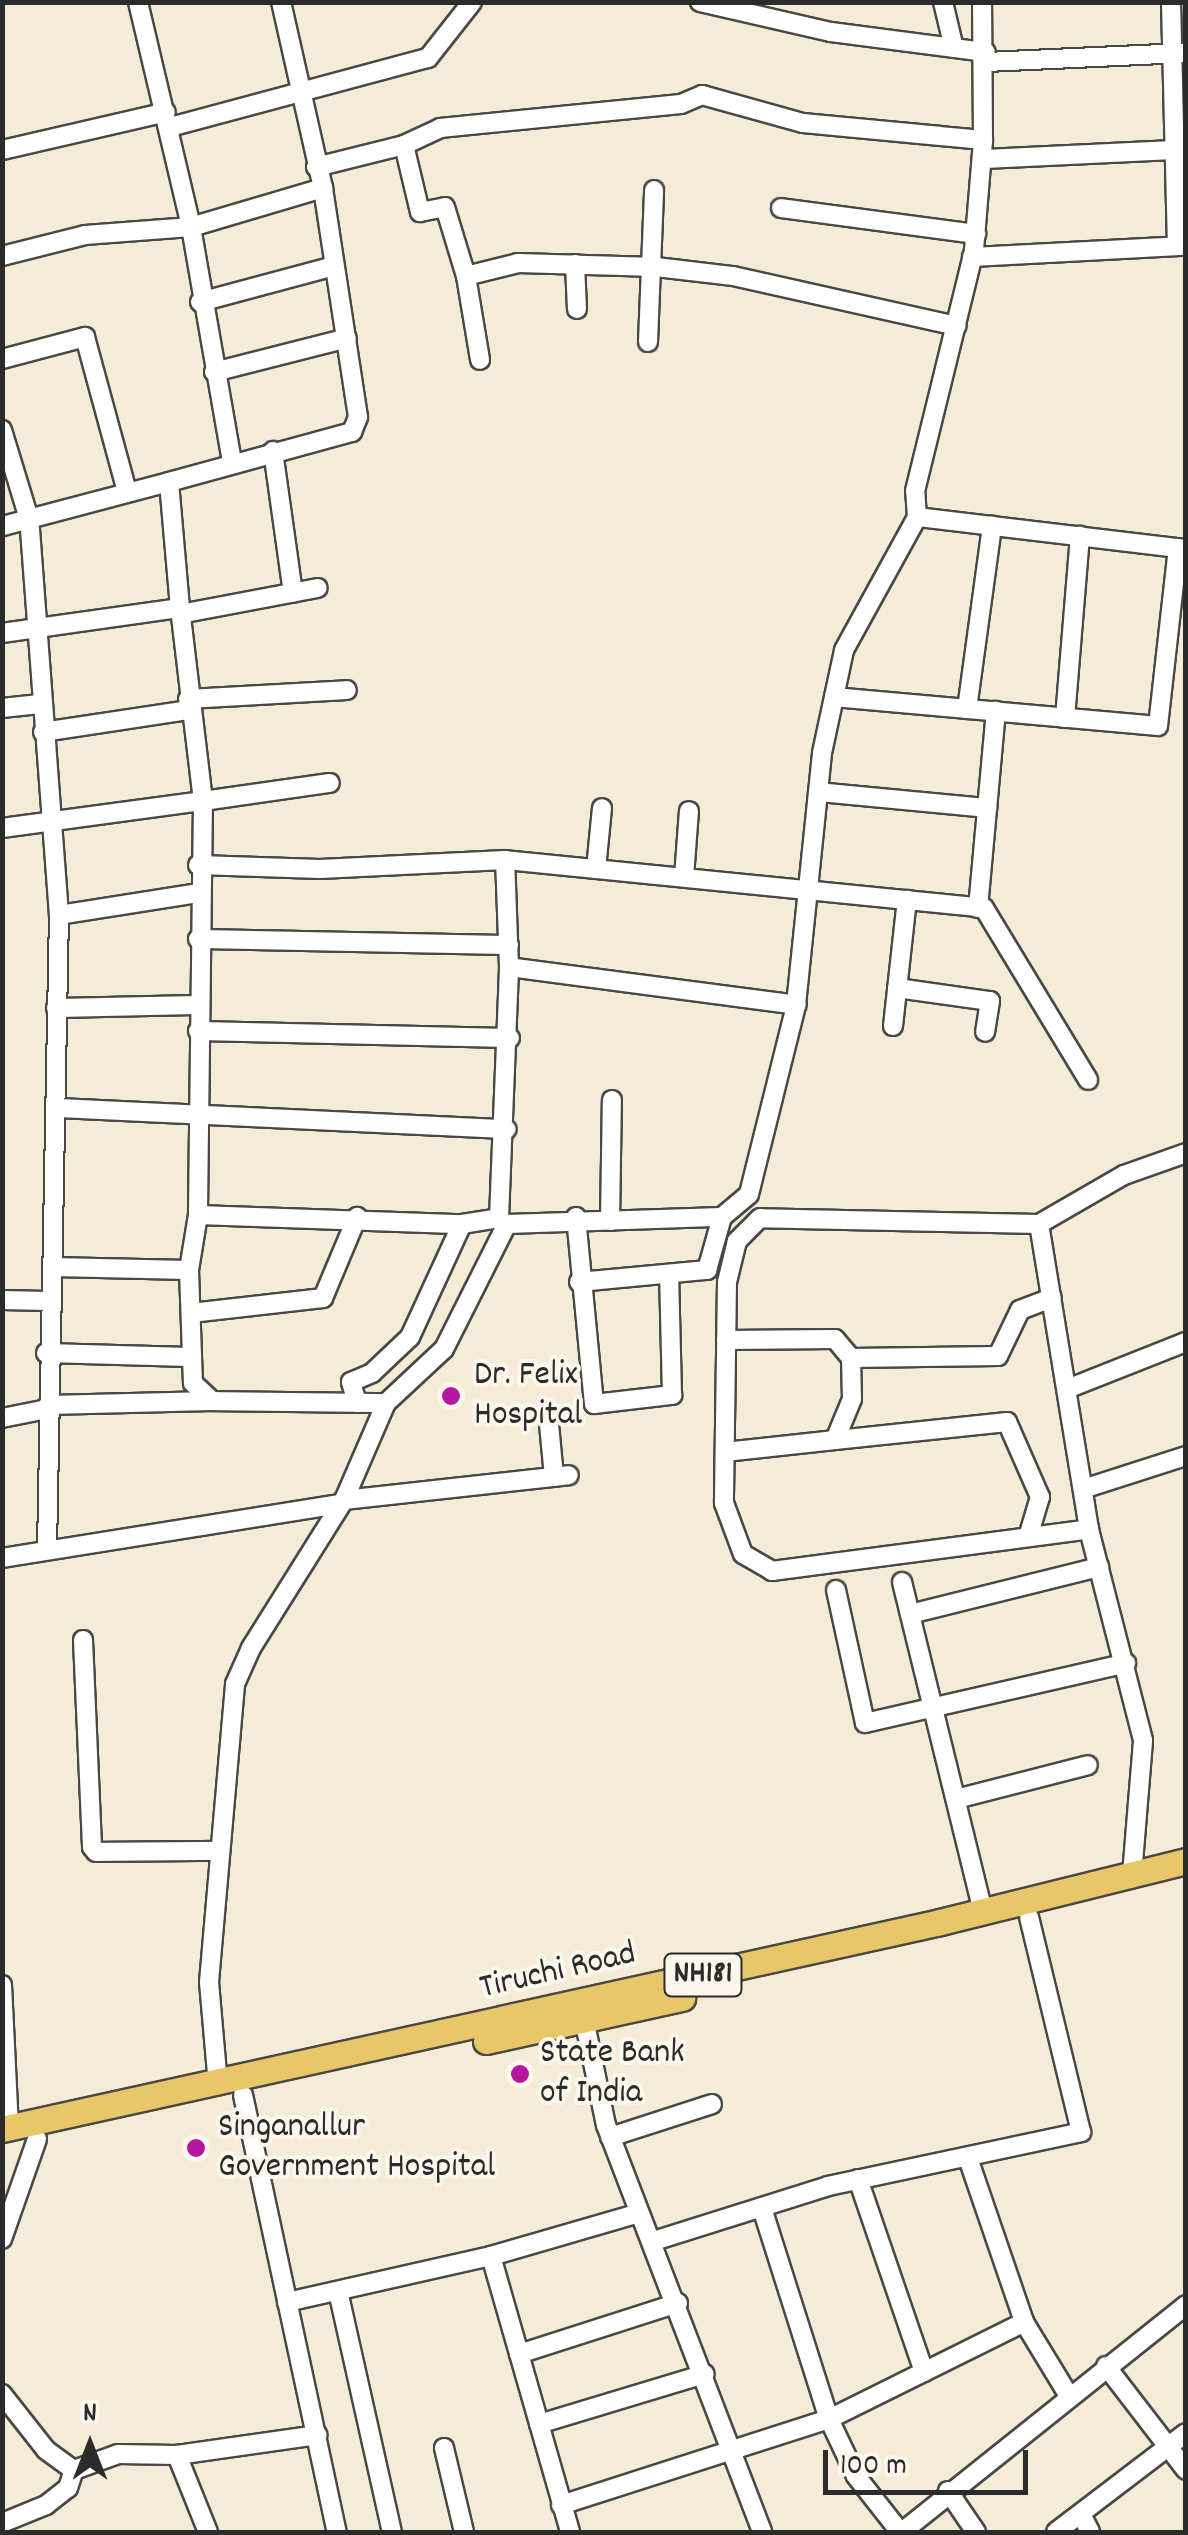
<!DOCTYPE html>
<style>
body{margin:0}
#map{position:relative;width:1188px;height:2535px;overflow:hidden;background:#f5ecd7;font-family:Dekko,sans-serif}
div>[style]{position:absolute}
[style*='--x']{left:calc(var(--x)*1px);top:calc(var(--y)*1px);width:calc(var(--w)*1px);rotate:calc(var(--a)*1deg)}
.roads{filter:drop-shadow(2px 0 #494845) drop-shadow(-2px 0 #494845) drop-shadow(0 2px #494845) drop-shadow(0 -2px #494845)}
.minor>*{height:18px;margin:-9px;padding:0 9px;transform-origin:9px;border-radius:9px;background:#fff}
.highway>*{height:25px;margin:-12.5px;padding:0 12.5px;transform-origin:12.5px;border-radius:12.5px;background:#e9c769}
.dots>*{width:28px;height:28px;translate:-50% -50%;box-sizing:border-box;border:5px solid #fbf7ec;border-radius:50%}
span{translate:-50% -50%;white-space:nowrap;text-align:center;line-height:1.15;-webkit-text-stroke:8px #fbf7ec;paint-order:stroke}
.shield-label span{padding:2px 8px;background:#fbf7ec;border:2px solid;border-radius:8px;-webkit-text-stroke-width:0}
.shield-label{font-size:32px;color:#2b2b2b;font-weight:700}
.poi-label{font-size:35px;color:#2b2b2b}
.left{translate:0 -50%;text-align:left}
.street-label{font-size:35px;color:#2b2b2b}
.frame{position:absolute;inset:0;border:5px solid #2b2b2b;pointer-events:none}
.north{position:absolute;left:40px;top:2395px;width:100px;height:100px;-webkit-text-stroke:8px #fbf7ec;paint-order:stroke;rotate:0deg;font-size:28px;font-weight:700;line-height:40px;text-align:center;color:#2b2b2b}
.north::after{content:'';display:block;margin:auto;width:35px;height:45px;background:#2b2b2b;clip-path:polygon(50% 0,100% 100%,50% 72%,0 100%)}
.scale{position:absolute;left:823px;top:2450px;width:205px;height:45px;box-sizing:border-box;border:5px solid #2b2b2b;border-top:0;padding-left:12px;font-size:30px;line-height:35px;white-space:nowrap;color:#2b2b2b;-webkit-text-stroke:8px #fbf7ec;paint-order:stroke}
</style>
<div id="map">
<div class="roads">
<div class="minor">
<div style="--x:138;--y:2;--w:231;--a:76.7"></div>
<div style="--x:191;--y:227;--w:238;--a:80.1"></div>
<div style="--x:700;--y:2;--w:134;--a:12.9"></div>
<div style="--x:831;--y:32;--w:156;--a:7.4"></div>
<div style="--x:943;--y:2;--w:47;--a:76.6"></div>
<div style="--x:1171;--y:2;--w:244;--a:88.6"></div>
<div style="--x:986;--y:62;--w:200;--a:-2.6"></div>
<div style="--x:170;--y:127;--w:267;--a:-15"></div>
<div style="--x:428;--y:58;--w:71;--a:-51.8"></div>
<div style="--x:404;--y:145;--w:69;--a:76.6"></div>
<div style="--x:420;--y:212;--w:25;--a:-11"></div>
<div style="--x:445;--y:207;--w:72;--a:73.1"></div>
<div style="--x:466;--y:276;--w:85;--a:80.5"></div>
<div style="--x:2;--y:150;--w:168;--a:-13"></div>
<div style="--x:983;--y:159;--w:192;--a:-2.7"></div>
<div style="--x:316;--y:167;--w:91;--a:-14"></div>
<div style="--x:404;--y:145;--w:40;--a:-25"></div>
<div style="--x:440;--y:128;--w:242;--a:-5.7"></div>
<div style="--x:681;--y:104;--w:23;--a:-23"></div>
<div style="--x:702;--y:95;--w:105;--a:15.5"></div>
<div style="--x:803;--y:123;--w:181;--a:5.4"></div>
<div style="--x:781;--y:208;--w:197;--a:7.6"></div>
<div style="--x:2;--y:256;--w:86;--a:-14.2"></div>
<div style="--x:85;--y:235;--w:106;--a:-4.3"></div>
<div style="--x:191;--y:227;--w:138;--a:-16.5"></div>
<div style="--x:972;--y:257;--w:213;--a:-3"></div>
<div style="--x:575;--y:264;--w:45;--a:87.5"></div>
<div style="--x:466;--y:276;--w:54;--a:-14"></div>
<div style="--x:518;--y:263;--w:138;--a:1.7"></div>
<div style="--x:656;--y:267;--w:78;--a:6.7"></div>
<div style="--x:733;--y:276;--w:229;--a:12.6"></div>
<div style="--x:200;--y:302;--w:139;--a:-15"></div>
<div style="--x:648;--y:342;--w:152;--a:-87.7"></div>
<div style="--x:2;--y:359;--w:86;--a:-14.8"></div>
<div style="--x:85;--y:337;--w:161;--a:74.8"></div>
<div style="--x:214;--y:372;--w:137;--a:-14.3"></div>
<div style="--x:2;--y:430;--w:93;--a:73.1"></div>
<div style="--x:29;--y:519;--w:28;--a:165"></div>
<div style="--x:273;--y:451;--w:143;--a:82"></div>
<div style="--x:917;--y:517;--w:271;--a:6.8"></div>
<div style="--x:180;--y:608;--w:126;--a:-95"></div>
<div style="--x:169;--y:482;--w:190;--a:-15.3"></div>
<div style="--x:352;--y:432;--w:16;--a:-68"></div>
<div style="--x:358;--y:417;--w:232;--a:-98.7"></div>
<div style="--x:323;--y:188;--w:191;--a:-102.7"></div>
<div style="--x:180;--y:614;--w:140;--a:-10.7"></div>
<div style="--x:2;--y:633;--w:180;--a:-8"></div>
<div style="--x:180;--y:608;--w:194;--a:83.2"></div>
<div style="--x:203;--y:801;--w:128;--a:-8.1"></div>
<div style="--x:834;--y:697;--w:325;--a:5.1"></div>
<div style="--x:1158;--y:726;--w:179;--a:-83.6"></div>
<div style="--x:188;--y:699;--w:159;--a:-3.2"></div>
<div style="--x:2;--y:708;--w:38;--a:-6"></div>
<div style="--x:967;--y:709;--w:185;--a:-82.2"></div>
<div style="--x:1065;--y:718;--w:183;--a:-85.3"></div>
<div style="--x:43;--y:732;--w:148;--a:-8.6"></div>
<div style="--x:818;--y:792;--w:170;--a:5.4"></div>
<div style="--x:2;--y:828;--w:203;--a:-7.7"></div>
<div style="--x:203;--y:801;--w:414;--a:90.7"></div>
<div style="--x:198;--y:1215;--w:56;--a:99.3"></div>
<div style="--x:189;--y:1270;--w:113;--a:88"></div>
<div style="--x:193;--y:1383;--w:26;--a:43"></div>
<div style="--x:212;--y:1401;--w:174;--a:0.7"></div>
<div style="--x:198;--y:865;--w:122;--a:1.9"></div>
<div style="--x:320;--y:869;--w:185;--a:-2.8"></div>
<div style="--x:596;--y:869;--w:61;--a:-84.4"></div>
<div style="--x:684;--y:877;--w:66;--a:-85.7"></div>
<div style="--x:978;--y:908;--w:198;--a:-84.8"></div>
<div style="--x:59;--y:915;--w:141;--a:-9"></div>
<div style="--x:198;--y:939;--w:311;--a:1.1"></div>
<div style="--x:509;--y:967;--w:107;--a:-92.1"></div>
<div style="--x:505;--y:860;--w:481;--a:5.7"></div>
<div style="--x:984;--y:908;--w:201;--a:58.8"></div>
<div style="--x:897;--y:988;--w:94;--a:8"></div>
<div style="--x:990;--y:1001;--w:31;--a:99"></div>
<div style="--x:56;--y:1008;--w:142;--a:-1.2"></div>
<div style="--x:893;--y:1026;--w:127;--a:-83.7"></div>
<div style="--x:198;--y:1031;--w:312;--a:1.3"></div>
<div style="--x:57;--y:1108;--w:450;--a:2.7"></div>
<div style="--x:198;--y:1215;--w:264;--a:2"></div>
<div style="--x:462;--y:1224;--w:37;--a:-9"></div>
<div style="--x:499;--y:1218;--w:251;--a:-87.7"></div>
<div style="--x:509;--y:967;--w:290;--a:7.5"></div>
<div style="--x:576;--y:1217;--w:188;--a:84.5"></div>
<div style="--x:594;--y:1404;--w:79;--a:-6.6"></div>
<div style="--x:672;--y:1395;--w:121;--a:-91.4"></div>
<div style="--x:610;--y:1221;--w:121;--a:-89.1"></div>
<div style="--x:1039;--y:1224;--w:279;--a:-178.8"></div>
<div style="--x:760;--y:1218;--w:33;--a:135"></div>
<div style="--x:737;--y:1241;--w:42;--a:103.7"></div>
<div style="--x:727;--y:1282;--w:221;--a:90.8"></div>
<div style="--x:724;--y:1503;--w:54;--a:69.6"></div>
<div style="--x:743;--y:1554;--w:34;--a:30"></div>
<div style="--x:772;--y:1571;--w:320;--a:-7.5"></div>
<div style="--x:53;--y:1267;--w:136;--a:1.3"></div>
<div style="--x:579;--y:1282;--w:129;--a:-5.4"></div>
<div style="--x:707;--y:1270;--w:55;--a:-74.2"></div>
<div style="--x:2;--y:1300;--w:46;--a:1.2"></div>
<div style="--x:191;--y:1313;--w:133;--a:-6.5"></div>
<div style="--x:323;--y:1298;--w:88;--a:-67.2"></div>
<div style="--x:726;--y:1340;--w:109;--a:-0.5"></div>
<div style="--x:835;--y:1339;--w:25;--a:50"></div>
<div style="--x:46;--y:1353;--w:143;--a:1.6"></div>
<div style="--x:1067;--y:1389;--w:128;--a:-21.6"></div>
<div style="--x:357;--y:1403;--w:22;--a:-106"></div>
<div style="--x:351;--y:1382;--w:23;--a:-23"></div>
<div style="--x:372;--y:1373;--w:52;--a:-43.5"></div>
<div style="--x:410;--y:1337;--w:124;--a:-65.3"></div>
<div style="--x:48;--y:1405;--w:164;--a:-1.4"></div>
<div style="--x:2;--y:1418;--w:46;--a:-11.3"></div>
<div style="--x:549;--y:1424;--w:53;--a:84.6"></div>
<div style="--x:725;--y:1452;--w:111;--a:-6.2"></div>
<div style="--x:1083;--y:1489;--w:108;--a:-17.8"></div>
<div style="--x:344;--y:1500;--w:226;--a:-6.3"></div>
<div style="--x:1028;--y:1537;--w:42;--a:-73.3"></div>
<div style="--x:1040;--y:1497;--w:82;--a:-113.7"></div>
<div style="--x:1007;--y:1422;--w:173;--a:174"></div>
<div style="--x:835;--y:1440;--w:44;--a:-67.5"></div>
<div style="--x:852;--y:1399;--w:41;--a:-91.4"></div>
<div style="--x:851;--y:1358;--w:147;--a:-0.8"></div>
<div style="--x:998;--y:1356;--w:51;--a:-64.4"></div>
<div style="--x:1020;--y:1310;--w:34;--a:-21"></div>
<div style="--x:47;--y:1550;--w:635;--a:-88.92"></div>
<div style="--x:59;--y:915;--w:397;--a:-94.3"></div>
<div style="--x:29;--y:519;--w:145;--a:-14.8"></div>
<div style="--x:2;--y:1558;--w:343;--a:-9.1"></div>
<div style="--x:902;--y:1582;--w:340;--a:76.2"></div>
<div style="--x:836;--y:1590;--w:136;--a:77.7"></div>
<div style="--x:865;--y:1723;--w:268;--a:-12.9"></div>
<div style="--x:910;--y:1614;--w:195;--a:-14"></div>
<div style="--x:83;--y:1640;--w:207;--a:87.5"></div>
<div style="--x:92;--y:1847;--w:6;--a:51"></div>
<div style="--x:96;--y:1852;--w:123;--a:-0.5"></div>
<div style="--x:956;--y:1799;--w:136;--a:-14.4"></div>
<div style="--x:1132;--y:1875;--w:135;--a:-85.3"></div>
<div style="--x:1143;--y:1740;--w:218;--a:-104.4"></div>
<div style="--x:1089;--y:1529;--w:309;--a:-99.3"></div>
<div style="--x:1039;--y:1224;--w:98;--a:-30"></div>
<div style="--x:1124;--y:1175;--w:66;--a:-19.5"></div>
<div style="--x:2;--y:1985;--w:143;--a:87.2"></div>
<div style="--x:584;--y:2019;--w:108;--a:78.3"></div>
<div style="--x:606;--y:2125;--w:436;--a:69"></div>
<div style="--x:218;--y:2085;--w:103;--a:-95"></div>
<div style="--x:209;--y:1982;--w:299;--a:-85"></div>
<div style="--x:235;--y:1684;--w:39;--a:-66"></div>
<div style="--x:251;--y:1648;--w:175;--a:-57.9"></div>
<div style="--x:344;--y:1500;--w:106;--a:-66.6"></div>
<div style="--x:386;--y:1403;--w:79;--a:-43"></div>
<div style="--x:444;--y:1349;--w:140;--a:-63.3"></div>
<div style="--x:507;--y:1224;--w:215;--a:-1.9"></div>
<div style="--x:722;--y:1217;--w:35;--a:-40"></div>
<div style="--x:749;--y:1194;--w:195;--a:-76"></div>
<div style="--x:796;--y:1005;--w:253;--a:-84.1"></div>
<div style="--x:822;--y:753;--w:105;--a:-77.9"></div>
<div style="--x:844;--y:650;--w:152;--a:-61.2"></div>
<div style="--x:917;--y:517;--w:26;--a:-94"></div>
<div style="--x:915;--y:491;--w:248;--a:-76.2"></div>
<div style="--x:974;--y:250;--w:110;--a:-85.3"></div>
<div style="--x:983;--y:140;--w:138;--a:-90.4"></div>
<div style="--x:243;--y:2095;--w:447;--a:77.9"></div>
<div style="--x:610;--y:2137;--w:107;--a:-17.9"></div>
<div style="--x:968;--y:2158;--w:173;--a:71.1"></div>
<div style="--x:1024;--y:2322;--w:87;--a:58.7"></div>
<div style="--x:858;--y:2179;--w:204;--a:71.1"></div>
<div style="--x:762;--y:2208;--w:221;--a:72.4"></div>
<div style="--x:829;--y:2419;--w:63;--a:64.7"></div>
<div style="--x:856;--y:2476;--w:71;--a:51.8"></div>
<div style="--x:2;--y:2239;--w:106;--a:-70.7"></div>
<div style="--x:654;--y:2241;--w:182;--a:-17.5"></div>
<div style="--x:828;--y:2186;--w:259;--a:-12"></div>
<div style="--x:1081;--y:2132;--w:221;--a:-103.6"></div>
<div style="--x:491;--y:2256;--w:287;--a:74"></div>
<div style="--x:338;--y:2291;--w:247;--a:77.4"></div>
<div style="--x:287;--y:2302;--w:209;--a:-12.7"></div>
<div style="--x:491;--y:2256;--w:154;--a:-16.2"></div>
<div style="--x:519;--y:2354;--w:167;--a:-17.8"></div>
<div style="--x:1106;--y:2366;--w:131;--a:52.4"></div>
<div style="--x:2;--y:2394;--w:71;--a:51.8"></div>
<div style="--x:46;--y:2450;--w:34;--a:36"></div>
<div style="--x:74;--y:2470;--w:47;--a:-20"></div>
<div style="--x:118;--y:2454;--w:59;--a:1"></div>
<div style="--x:177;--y:2455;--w:142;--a:-8.1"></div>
<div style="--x:539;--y:2424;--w:173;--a:-16.8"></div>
<div style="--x:444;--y:2448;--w:86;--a:76.6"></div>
<div style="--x:177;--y:2455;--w:83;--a:68.1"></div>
<div style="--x:948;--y:2491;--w:50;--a:55.7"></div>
<div style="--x:561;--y:2505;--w:281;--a:-17.8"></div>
<div style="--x:829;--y:2419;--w:218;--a:-26.4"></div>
<div style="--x:1081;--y:2514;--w:20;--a:63"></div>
<div style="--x:2;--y:2523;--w:48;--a:-22.2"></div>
<div style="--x:46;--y:2505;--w:28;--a:-38"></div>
<div style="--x:68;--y:2488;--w:19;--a:-72"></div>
<div style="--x:902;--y:2532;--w:364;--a:-38.6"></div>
<div style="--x:1056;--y:2532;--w:163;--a:-37.3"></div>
</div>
<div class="highway">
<div style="--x:486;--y:2041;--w:201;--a:-12.4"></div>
<div style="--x:2;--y:2129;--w:961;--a:-12.44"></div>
<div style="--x:940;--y:1922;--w:253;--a:-13.9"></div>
</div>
</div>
<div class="dots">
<div style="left:451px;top:1396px;background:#b5179e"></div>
<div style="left:520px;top:2074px;background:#b5179e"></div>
<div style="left:196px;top:2148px;background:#b5179e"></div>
</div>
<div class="shield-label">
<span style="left:703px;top:1975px">NH181</span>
</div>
<div class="poi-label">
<span class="left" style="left:474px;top:1396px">Dr. Felix<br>Hospital</span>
<span class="left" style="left:540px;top:2074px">State Bank<br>of India</span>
<span class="left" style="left:218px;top:2148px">Singanallur<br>Government Hospital</span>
</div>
<div class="street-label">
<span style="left:558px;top:1972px;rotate:-13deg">Tiruchi Road</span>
</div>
<div class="frame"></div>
<div class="north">N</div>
<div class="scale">100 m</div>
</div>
